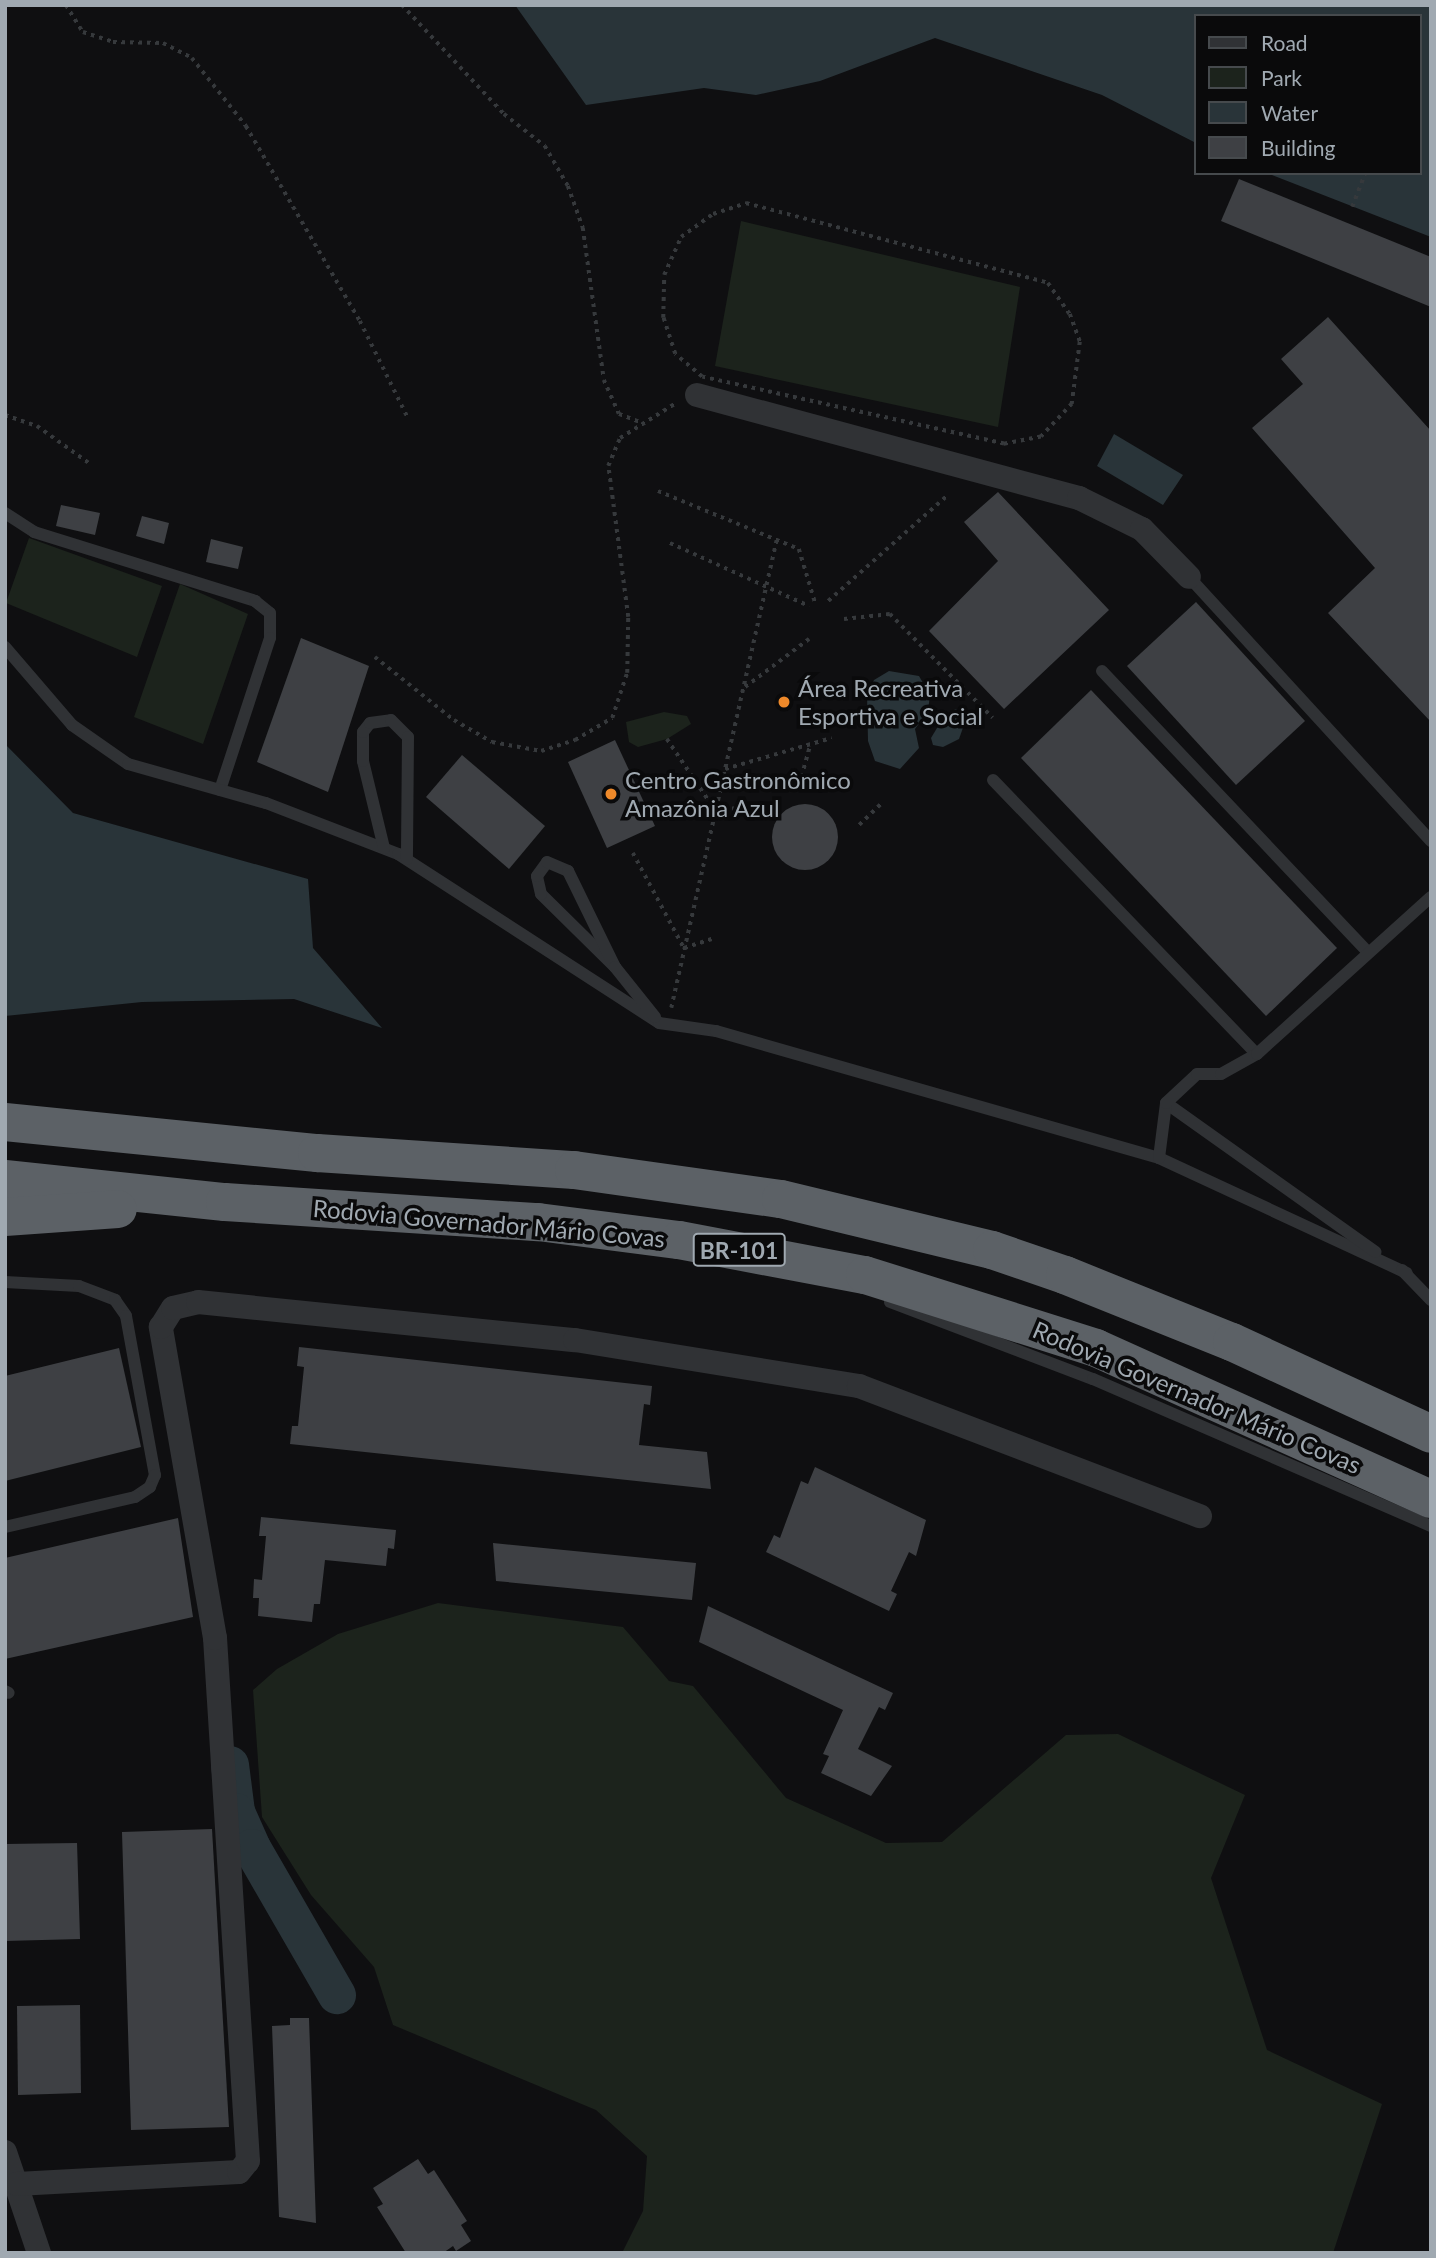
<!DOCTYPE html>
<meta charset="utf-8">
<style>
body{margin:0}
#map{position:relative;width:1436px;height:2258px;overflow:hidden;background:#0f0f11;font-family:Lato,sans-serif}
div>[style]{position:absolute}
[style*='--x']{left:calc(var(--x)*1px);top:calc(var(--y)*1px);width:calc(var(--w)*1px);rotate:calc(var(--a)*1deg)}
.green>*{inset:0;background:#1c231c}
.water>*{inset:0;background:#293439}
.river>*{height:38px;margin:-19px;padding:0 19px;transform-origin:19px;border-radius:19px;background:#293439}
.building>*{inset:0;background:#3e4044}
.round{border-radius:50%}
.path>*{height:3.5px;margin-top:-1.75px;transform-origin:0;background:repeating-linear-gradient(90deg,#36393c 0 3.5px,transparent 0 8.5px)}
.service>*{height:12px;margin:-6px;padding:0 6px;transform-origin:6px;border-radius:6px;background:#303235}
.minor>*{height:24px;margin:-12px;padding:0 12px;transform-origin:12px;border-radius:12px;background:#303235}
.motorway>*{height:38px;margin:-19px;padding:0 19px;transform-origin:19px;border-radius:19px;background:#5c6166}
.dots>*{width:19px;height:19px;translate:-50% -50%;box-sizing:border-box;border:4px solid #0a0a0b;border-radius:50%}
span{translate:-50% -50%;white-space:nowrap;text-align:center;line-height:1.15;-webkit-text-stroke:7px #0a0a0b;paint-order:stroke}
.shield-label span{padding:2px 5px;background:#0a0a0b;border:2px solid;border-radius:5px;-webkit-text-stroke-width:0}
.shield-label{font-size:23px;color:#a0a9b1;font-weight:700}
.poi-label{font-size:24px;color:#a0a9b1}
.left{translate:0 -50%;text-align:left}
.street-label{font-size:24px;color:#a0a9b1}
.frame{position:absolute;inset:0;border:7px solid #a0a9b1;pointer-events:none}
.legend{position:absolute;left:1194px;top:14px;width:228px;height:161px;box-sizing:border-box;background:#0a0a0b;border:2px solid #464a4d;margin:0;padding:9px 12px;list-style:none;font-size:21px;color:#a0a9b1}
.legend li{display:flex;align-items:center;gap:14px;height:35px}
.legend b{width:35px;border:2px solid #464a4d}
</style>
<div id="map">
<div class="green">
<div style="clip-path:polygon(741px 221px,1020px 287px,998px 427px,715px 366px)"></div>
<div style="clip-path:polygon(29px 538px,162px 586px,137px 657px,6px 603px)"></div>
<div style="clip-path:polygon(180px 584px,248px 614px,203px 744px,134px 717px)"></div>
<div style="clip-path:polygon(664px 712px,687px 716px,691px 724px,667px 739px,638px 747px,629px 742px,626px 722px)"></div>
<div style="clip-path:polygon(438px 1603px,623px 1627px,669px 1681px,693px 1686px,786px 1798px,886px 1843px,942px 1842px,1066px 1735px,1118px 1734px,1245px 1795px,1211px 1878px,1267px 2050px,1382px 2104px,1333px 2253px,622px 2253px,643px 2211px,647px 2156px,596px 2110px,393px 2025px,374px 1967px,311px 1895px,262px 1817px,253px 1690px,277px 1669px,338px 1634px)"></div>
</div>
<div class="water">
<div style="clip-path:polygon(515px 5px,1431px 5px,1431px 237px,1267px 173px,1420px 173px,1420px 16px,1196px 16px,1196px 143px,1102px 95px,935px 38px,820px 81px,756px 95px,704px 88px,586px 105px)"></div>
<div style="clip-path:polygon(1114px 434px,1183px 475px,1163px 505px,1097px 466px)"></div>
<div style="clip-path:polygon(889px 671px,919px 676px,930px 695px,928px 711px,915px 729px,919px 748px,900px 769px,875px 761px,868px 741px,867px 694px,874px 680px)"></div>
<div style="clip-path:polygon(956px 709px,965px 722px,959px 739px,943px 747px,933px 745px,931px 738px,946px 713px)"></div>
<div style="clip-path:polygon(5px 744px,73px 813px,308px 879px,313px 948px,382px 1028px,294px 999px,142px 1002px,5px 1016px)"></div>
</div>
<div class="river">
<div style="--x:230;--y:1765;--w:47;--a:82.7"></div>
<div style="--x:236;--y:1812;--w:39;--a:66"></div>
<div style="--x:252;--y:1848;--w:170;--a:60"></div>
</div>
<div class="building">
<div style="clip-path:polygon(1239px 179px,1431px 257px,1431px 307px,1221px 221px)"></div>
<div style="clip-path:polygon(1328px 317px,1431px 431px,1431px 722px,1328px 613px,1375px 568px,1252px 428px,1303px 384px,1281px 359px)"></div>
<div style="clip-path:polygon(998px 492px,1109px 610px,1004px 709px,929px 631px,998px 561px,964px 522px)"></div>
<div style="clip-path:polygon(61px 505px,100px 513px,95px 535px,56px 526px)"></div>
<div style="clip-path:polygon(142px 516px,169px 523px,164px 544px,136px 536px)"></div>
<div style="clip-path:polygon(211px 539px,243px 547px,238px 569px,206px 562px)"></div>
<div style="clip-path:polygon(1196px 602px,1305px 721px,1236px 785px,1127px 666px)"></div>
<div style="clip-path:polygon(301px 638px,369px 666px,328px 792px,257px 762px)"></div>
<div style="clip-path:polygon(1091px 690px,1337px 948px,1266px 1016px,1021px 758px)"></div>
<div style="clip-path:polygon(615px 740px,655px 826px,607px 848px,568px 762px)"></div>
<div style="clip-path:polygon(462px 755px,545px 826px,509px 869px,426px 797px)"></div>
<div class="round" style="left:772px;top:804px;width:66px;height:66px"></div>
<div style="clip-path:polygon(299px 1347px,652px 1386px,650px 1405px,644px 1404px,639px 1445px,707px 1452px,711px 1489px,290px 1444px,292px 1426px,298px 1426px,304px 1367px,297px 1366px)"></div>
<div style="clip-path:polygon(119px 1348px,141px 1447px,5px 1481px,5px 1376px)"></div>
<div style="clip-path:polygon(815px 1467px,926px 1520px,916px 1556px,909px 1552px,891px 1591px,897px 1594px,889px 1611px,766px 1552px,774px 1535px,780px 1538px,801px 1481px,808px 1484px)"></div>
<div style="clip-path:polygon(261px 1517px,396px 1530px,394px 1549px,388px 1548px,386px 1566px,325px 1560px,320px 1604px,314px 1604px,312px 1622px,258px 1616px,259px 1598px,253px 1598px,254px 1579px,262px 1580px,266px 1536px,259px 1536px)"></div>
<div style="clip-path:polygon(178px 1518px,193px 1617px,5px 1659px,5px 1558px)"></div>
<div style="clip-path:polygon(493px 1543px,696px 1563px,692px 1600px,496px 1581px)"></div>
<div style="clip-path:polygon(708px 1606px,893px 1693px,885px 1710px,879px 1707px,858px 1749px,892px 1766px,871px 1796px,821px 1773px,829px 1756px,823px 1754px,843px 1710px,699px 1642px)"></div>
<div style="clip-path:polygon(212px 1829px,229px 2127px,131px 2130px,122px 1832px)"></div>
<div style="clip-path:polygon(77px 1843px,80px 1939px,5px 1941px,5px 1844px)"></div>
<div style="clip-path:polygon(80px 2005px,81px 2093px,18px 2095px,17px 2006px)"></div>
<div style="clip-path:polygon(290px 2018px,309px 2018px,316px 2223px,279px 2217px,272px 2026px,290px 2025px)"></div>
<div style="clip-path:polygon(418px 2159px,428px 2174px,434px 2170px,467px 2221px,461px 2225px,471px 2241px,456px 2251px,453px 2246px,443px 2253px,406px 2253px,377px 2207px,383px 2204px,373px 2188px)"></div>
</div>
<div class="path">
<div style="--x:66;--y:5;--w:32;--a:58"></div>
<div style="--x:83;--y:32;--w:32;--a:18"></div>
<div style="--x:113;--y:42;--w:50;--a:1.1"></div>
<div style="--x:163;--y:43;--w:33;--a:27"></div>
<div style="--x:192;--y:58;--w:87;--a:51.5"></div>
<div style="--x:246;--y:126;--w:226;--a:59.7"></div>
<div style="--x:360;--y:321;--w:110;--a:63.7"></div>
<div style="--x:402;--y:5;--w:149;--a:46.9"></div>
<div style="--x:504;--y:114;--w:52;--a:38"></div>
<div style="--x:545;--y:146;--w:46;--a:60.1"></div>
<div style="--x:568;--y:186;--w:45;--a:70.3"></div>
<div style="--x:583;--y:228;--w:153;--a:82.1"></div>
<div style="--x:604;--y:380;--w:37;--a:66"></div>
<div style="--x:619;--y:414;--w:22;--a:21"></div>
<div style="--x:746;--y:203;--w:312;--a:14.8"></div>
<div style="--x:1048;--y:283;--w:38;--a:55"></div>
<div style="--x:1070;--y:314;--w:30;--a:70"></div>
<div style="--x:1080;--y:342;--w:63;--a:97.4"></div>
<div style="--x:1072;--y:404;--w:45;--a:133.2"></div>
<div style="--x:1041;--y:437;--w:38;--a:169"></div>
<div style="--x:1004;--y:444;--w:309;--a:-167.5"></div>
<div style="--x:702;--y:377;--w:35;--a:-140"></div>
<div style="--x:675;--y:354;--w:38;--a:-108"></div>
<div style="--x:663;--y:318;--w:43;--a:-88.7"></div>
<div style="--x:664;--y:275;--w:42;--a:-65.9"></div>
<div style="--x:681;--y:237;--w:39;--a:-36"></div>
<div style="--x:713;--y:214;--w:35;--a:-18"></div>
<div style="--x:1352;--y:207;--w:36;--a:-69"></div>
<div style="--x:5;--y:415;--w:34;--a:19"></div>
<div style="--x:37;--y:426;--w:64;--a:35.4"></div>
<div style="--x:658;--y:491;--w:152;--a:22.4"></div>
<div style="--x:799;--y:549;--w:55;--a:73.2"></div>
<div style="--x:670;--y:543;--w:153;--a:24.4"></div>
<div style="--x:828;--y:601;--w:160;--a:-41.5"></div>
<div style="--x:844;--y:619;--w:46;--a:-6.2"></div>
<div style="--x:890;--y:614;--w:146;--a:45.3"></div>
<div style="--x:375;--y:657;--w:101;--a:38.6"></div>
<div style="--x:454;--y:720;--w:44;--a:30.1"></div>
<div style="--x:492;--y:742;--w:50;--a:10.4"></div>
<div style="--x:541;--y:751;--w:36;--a:-18"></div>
<div style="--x:575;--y:740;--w:43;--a:-30.7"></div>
<div style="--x:612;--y:718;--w:47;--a:-71.6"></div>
<div style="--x:627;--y:673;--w:56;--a:-89"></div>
<div style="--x:628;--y:617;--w:152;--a:-97.5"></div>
<div style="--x:608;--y:466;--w:30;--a:-67"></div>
<div style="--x:620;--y:438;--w:66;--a:-32"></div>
<div style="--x:745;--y:687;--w:80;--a:-36.9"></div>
<div style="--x:667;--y:739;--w:86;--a:55.9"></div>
<div style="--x:715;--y:810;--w:48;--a:-4.8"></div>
<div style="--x:725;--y:769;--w:111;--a:-16.2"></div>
<div style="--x:799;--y:785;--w:41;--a:-74.6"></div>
<div style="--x:859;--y:825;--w:32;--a:-44"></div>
<div style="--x:633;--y:853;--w:108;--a:61.8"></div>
<div style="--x:684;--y:948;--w:29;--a:-18"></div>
<div style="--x:671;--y:1008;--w:483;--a:-77.3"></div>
</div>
<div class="service">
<div style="--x:5;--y:513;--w:35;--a:33"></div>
<div style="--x:34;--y:532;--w:232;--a:17.3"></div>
<div style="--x:255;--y:601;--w:19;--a:39"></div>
<div style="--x:270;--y:613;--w:25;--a:90"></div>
<div style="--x:270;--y:638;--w:160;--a:108.2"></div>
<div style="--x:1189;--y:577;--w:358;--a:47.5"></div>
<div style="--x:5;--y:647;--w:103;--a:49.3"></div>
<div style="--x:72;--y:725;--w:68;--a:34.9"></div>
<div style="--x:128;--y:764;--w:143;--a:15.8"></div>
<div style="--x:266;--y:803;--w:142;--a:21.1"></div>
<div style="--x:398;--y:854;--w:311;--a:32.9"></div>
<div style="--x:659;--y:1023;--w:58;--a:8"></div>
<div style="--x:716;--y:1031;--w:461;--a:16"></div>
<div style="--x:1159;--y:1158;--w:273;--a:24.9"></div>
<div style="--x:1102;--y:671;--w:387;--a:46.6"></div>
<div style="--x:993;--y:780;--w:380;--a:46.1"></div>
<div style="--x:384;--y:848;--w:89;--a:-103.6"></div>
<div style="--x:363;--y:761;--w:29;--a:-90"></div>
<div style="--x:363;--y:732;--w:11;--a:-52"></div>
<div style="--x:370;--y:723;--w:21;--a:-8"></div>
<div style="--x:391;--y:720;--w:24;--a:45"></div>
<div style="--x:408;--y:737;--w:122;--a:90.5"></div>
<div style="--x:615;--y:967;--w:104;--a:-135.4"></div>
<div style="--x:541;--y:894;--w:18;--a:-103"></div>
<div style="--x:537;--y:876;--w:17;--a:-54"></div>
<div style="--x:547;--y:862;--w:23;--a:23"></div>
<div style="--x:568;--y:871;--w:107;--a:63.9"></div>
<div style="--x:615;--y:967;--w:64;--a:51.3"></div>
<div style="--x:1166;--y:1103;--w:257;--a:35.4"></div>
<div style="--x:1159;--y:1158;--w:55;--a:-82.7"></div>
<div style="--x:1166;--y:1103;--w:42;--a:-43.1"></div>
<div style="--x:1197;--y:1074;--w:24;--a:0"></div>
<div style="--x:1221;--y:1074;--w:41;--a:-29.1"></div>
<div style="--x:1257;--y:1054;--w:234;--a:-42.1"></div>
<div style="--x:1402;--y:1270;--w:42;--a:46"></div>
<div style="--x:5;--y:1282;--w:74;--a:3.1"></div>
<div style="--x:79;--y:1286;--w:39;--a:21"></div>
<div style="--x:115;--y:1300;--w:19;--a:55"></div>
<div style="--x:126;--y:1316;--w:162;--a:79.7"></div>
<div style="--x:155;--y:1475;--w:13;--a:113"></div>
<div style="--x:150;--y:1487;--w:18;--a:146"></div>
<div style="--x:135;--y:1497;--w:133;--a:167"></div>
<div style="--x:890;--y:1302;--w:217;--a:20.8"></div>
<div style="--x:1093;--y:1379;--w:369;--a:23.5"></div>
<div style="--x:5;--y:1691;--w:4;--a:27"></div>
</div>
<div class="minor">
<div style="--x:697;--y:395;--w:396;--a:15.1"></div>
<div style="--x:1079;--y:498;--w:70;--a:26.2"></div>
<div style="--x:1142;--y:529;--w:67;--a:45.6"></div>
<div style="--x:5;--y:2152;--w:107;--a:71.4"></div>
<div style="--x:17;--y:2184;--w:222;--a:-3.1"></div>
<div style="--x:239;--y:2172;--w:14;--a:-51"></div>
<div style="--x:248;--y:2161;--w:524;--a:-93.61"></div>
<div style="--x:215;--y:1638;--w:316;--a:-99.9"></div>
<div style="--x:161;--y:1327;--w:22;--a:-58"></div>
<div style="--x:173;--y:1308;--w:26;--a:-13"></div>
<div style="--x:198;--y:1302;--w:379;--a:5.8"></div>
<div style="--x:575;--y:1340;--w:288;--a:9.2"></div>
<div style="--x:859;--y:1386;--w:365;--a:20.9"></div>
</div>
<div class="motorway">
<div style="--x:5;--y:1122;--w:314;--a:5.7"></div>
<div style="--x:317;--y:1153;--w:258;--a:3.8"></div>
<div style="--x:574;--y:1170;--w:209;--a:8"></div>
<div style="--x:781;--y:1199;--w:217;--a:13.6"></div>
<div style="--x:992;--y:1250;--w:77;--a:18.9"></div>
<div style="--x:1065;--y:1275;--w:180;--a:21.9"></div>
<div style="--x:1232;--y:1342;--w:219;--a:24.8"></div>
<div style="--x:5;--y:1179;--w:221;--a:6"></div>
<div style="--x:225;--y:1202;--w:314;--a:3.7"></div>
<div style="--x:538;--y:1222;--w:142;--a:7.3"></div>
<div style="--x:679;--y:1240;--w:189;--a:10.7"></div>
<div style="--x:865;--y:1275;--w:242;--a:17.5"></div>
<div style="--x:1096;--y:1348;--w:367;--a:24.3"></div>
<div style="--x:5;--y:1217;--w:113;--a:-4"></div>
</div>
<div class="dots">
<div style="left:784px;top:702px;background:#ee892a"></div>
<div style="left:611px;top:794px;background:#ee892a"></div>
</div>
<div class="shield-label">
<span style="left:739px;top:1250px">BR-101</span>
</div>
<div class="poi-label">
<span class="left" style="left:798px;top:702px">Área Recreativa<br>Esportiva e Social</span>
<span class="left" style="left:625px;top:794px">Centro Gastronômico<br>Amazônia Azul</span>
</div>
<div class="street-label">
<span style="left:489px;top:1223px;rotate:5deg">Rodovia Governador Mário Covas</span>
<span style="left:1197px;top:1397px;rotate:23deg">Rodovia Governador Mário Covas</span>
</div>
<div class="frame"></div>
<ul class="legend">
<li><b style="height:9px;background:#303235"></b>Road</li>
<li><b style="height:19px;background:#1c231c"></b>Park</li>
<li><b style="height:19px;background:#293439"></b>Water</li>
<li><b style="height:19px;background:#3e4044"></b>Building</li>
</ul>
</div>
